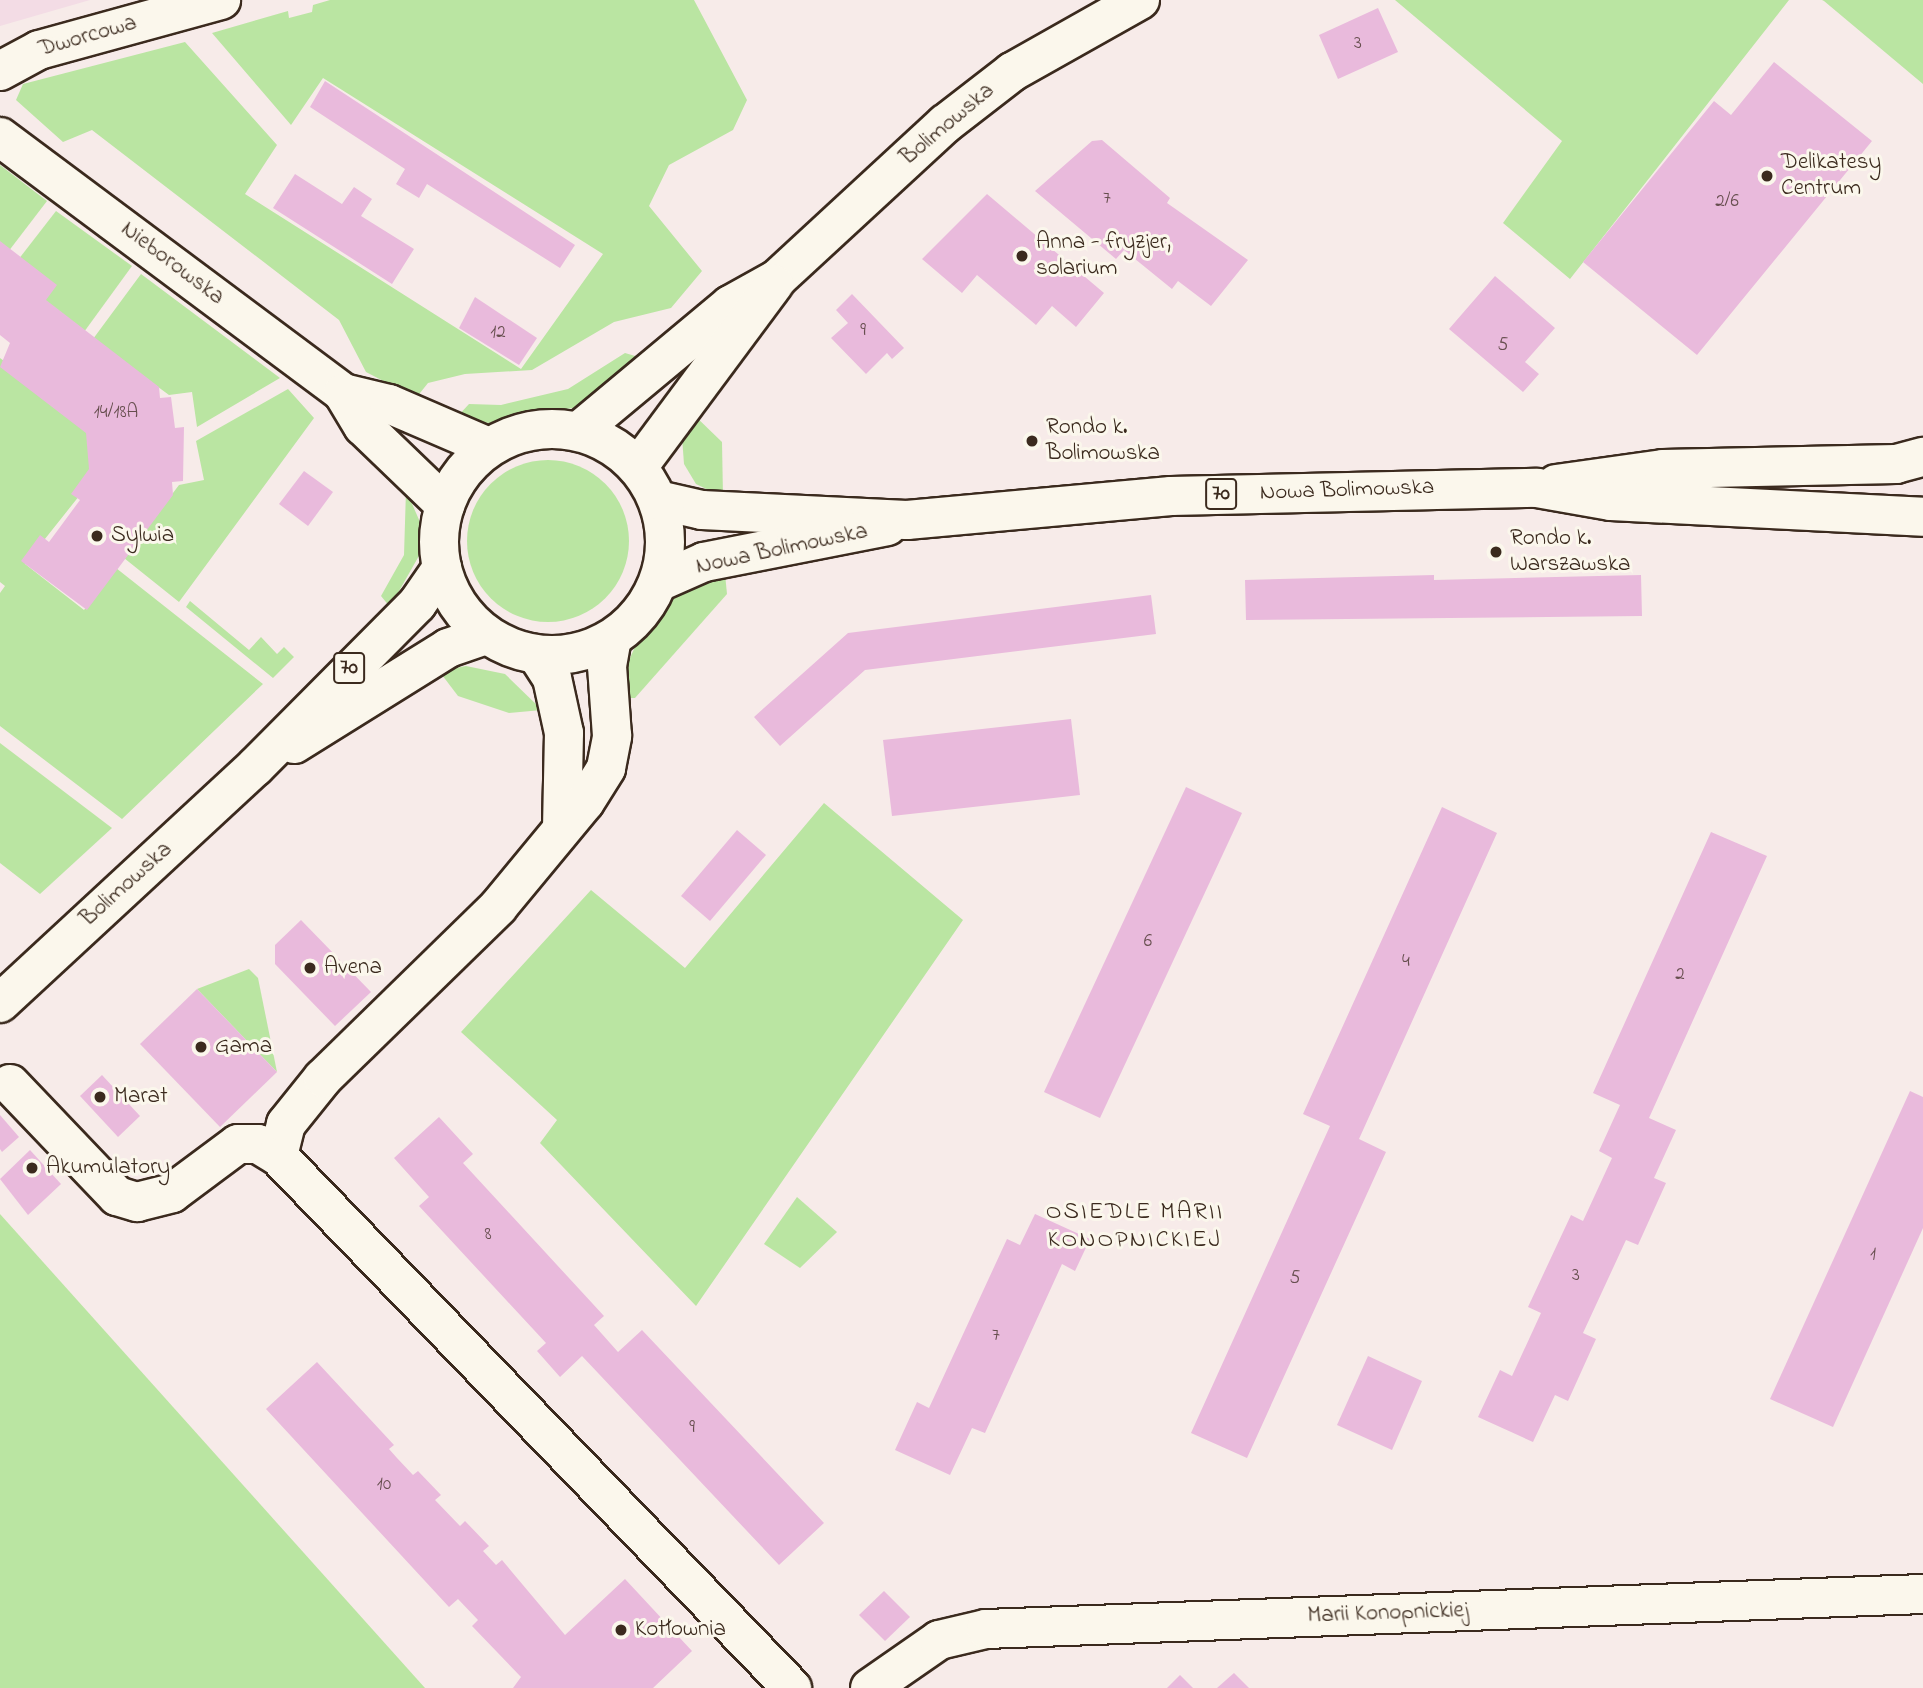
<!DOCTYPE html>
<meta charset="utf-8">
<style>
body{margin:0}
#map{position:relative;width:1923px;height:1688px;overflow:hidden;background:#f7ebe9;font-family:"Indie Flower",sans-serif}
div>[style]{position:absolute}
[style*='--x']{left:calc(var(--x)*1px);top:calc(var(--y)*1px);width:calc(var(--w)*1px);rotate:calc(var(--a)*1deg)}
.built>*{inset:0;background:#f3dce5}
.green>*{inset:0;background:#bae5a2}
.round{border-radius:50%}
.building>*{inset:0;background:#e9badc}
.roads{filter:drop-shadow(2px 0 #3b2a1e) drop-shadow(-2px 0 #3b2a1e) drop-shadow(0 2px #3b2a1e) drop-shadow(0 -2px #3b2a1e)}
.minor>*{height:38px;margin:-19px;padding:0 19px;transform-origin:19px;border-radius:19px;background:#fbf7ec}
.major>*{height:38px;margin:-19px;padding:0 19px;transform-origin:19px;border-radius:19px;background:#fbf7ec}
.major>.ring{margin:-19px;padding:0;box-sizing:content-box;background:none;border:38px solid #fbf7ec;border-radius:50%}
.dots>*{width:19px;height:19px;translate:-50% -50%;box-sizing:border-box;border:4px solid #fbf7ec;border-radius:50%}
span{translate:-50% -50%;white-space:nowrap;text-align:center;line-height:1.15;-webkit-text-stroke:6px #fbf7ec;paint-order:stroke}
.number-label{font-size:19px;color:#664e4e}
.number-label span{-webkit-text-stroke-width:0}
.shield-label span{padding:2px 5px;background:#fbf7ec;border:2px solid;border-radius:5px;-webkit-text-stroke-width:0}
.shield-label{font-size:21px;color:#3b2a1e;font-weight:700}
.street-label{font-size:23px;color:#3b2a1e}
.poi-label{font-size:23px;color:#3b2a1e}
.left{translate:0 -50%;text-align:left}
.neighbourhood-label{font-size:24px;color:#3b2a1e;letter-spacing:2px}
</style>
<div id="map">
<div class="built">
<div style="clip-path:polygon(0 0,90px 0,0 26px)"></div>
</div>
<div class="green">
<div style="clip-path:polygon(330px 0,694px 0,747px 100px,733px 130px,669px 165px,649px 206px,702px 271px,671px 308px,614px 322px,532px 370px,465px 374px,428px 383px,416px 398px,366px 372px,339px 320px,92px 130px,63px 142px,16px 100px,23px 84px,185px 42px,277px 145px,245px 194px,521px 369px,603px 254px,323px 78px,291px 125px,212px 33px,288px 11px,289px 18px,312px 12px,313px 5px)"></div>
<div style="clip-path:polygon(1395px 0,1789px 0,1570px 279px,1503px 223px,1562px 141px)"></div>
<div style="clip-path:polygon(1822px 0,1923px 0,1923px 84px,1824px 1px)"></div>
<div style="clip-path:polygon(0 165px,47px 201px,8px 252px,0 246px)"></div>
<div style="clip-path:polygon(56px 211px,132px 266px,84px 332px,41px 302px,18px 260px)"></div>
<div style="clip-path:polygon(141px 274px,280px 378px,197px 427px,192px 392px,169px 395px,93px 339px)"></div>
<div style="clip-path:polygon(625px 353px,642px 358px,578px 407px,489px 423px,456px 418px,469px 404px,501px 405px,568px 389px)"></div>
<div style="clip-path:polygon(0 358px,104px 436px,103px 466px,25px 564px,84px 610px,116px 568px,263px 684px,122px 819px,0 726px,0 593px,5px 586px,0 582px)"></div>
<div style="clip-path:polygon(288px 389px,314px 418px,179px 602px,124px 558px,179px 485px,204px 480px,196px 441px)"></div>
<div style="clip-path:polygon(692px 413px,722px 442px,723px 497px,696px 484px,684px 464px,682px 437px)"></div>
<div class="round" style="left:467px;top:460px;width:162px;height:162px"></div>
<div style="clip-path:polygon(406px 490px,420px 522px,420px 554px,390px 607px,381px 596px,404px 555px)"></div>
<div style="clip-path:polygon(725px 574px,727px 594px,635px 698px,621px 698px,623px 674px,641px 633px,678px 591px)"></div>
<div style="clip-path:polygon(190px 601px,249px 650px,261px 637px,277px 654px,284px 647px,294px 657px,273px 678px,186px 607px)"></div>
<div style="clip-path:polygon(466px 666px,505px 674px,542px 710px,509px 713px,458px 696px,439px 671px)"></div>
<div style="clip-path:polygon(0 743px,112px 828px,40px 894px,0 863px)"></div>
<div style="clip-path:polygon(824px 803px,963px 920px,696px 1306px,540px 1143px,557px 1120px,461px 1032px,591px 890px,685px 968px)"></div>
<div style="clip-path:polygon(249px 969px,258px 978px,277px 1072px,197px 989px)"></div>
<div style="clip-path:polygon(797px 1197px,837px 1232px,800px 1268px,764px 1244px)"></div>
<div style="clip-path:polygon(0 1214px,425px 1688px,0 1688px)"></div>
</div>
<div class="building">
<div style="clip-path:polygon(1378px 8px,1398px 52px,1338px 79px,1319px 35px)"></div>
<div style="clip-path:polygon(1774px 62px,1872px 141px,1697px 355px,1583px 262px,1714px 101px,1731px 115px)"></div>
<div style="clip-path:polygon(325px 81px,575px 245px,560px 268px,427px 184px,419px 198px,396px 184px,405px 169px,310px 107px)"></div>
<div style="clip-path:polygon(1102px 140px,1170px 198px,1167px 203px,1248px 260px,1211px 306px,1178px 281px,1172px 289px,1124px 250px,1116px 259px,1035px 191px,1092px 141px)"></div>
<div style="clip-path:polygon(295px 174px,342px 204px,354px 187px,372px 199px,361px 216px,414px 249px,392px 284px,273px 208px)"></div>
<div style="clip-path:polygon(987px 194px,1104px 293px,1076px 327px,1052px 306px,1036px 325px,977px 275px,962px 293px,922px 259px)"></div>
<div style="clip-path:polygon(0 241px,57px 285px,46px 300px,159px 387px,160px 398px,171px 397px,175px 428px,184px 427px,183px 481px,172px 482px,173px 495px,87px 610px,21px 561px,40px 535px,49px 542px,80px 500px,71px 494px,89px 469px,86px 433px,0 367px,10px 343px,0 335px)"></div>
<div style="clip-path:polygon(1495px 276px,1555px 328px,1525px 362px,1539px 374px,1523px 392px,1449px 329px)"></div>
<div style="clip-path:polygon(852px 294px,904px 348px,892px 359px,887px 353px,866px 374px,831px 338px,848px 323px,836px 310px)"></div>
<div style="clip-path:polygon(475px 297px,537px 338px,519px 365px,459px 328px)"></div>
<div style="clip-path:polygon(304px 471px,333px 492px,308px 526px,279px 504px)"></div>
<div style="clip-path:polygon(1434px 575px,1434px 580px,1641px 575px,1642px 616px,1246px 620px,1245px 580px)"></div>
<div style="clip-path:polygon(1151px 595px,1156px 634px,865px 670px,780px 746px,754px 717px,848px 633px)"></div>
<div style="clip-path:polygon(1071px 719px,1080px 795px,892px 816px,883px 740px)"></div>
<div style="clip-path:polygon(1186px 787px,1242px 813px,1100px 1118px,1044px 1092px)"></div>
<div style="clip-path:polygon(1442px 807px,1497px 833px,1359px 1139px,1386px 1152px,1247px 1458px,1191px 1433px,1330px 1126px,1303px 1114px)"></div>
<div style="clip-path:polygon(737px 830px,766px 855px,710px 921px,681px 896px)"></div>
<div style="clip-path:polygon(1711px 832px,1767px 856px,1649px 1118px,1676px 1130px,1654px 1178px,1666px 1183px,1638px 1245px,1626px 1240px,1583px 1333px,1596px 1339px,1568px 1401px,1555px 1395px,1533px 1442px,1478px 1417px,1500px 1370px,1512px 1376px,1541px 1313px,1528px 1307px,1571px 1215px,1583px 1221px,1612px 1158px,1599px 1151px,1620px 1105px,1593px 1093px)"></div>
<div style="clip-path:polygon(301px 920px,371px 992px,335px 1026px,275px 964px,275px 945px)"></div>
<div style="clip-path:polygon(197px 989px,277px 1072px,220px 1127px,140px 1044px)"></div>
<div style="clip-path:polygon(102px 1075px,140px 1116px,118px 1137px,80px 1096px)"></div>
<div style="clip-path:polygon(1910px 1091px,1923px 1097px,1923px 1228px,1833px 1427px,1770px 1399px)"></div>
<div style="clip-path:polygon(0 1115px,19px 1137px,2px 1152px,0 1149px)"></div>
<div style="clip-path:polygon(439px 1117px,473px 1154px,463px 1163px,604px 1316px,594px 1325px,618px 1352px,642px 1330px,824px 1523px,779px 1565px,582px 1356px,560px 1377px,537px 1351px,546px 1343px,419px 1206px,429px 1197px,394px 1158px)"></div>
<div style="clip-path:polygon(30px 1150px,61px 1184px,28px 1215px,0 1179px)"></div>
<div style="clip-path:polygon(1035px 1214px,1090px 1239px,1075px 1271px,1062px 1264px,985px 1433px,972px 1428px,950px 1475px,895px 1450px,917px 1402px,929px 1408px,1007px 1239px,1020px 1245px)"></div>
<div style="clip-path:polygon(1368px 1356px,1422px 1381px,1392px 1450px,1337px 1425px)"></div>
<div style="clip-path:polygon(317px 1362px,394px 1445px,389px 1449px,397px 1458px,413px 1475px,418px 1471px,441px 1495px,435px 1500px,460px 1526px,465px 1521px,489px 1546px,483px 1551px,496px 1565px,502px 1560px,565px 1635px,625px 1579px,692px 1651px,653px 1688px,513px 1688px,521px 1677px,472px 1626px,478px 1620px,458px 1599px,449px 1607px,266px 1409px)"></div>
<div style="clip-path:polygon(884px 1591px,910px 1617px,885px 1641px,859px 1615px)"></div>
<div style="clip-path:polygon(1234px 1673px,1249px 1688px,1217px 1688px)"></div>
<div style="clip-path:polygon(1180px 1675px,1193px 1688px,1167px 1688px)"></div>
</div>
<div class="roads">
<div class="minor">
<div style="--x:0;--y:71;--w:44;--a:-28.3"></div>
<div style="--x:39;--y:50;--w:189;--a:-15.4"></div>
<div style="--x:0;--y:137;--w:428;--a:36.7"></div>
<div style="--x:343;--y:393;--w:39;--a:59"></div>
<div style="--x:363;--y:426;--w:114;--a:43.9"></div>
<div style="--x:343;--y:393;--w:47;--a:13.4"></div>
<div style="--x:389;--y:404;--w:109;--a:23.3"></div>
<div style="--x:579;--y:431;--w:197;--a:-39.8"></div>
<div style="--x:730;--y:305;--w:54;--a:-29"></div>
<div style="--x:777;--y:279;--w:229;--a:-42.7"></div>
<div style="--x:945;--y:124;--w:85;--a:-37.8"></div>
<div style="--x:1012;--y:72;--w:147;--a:-29.4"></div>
<div style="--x:638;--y:467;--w:228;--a:-53.4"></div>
<div style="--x:537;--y:655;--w:27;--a:57"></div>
<div style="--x:552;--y:678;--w:56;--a:77.7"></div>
<div style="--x:564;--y:733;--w:92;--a:91.2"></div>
<div style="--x:10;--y:1084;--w:155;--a:46.3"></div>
<div style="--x:117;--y:1196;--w:21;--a:17"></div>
<div style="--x:137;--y:1202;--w:36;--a:-14"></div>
<div style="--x:172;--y:1193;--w:82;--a:-36.6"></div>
<div style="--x:238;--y:1144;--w:20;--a:0"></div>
<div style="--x:258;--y:1144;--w:23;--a:31"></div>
<div style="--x:278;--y:1156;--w:740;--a:45.99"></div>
<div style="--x:278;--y:1156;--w:33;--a:-76"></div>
<div style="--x:286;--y:1124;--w:59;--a:-51.2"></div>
<div style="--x:323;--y:1078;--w:245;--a:-44.3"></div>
<div style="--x:498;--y:907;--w:136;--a:-50.4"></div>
<div style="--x:585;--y:802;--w:40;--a:-58"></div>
<div style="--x:606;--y:768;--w:33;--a:-79"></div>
<div style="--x:612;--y:736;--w:70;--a:-94.1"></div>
<div style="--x:607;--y:666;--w:27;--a:-80"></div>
<div style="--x:870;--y:1688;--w:84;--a:-34.8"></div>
<div style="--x:939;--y:1640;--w:48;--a:-13.2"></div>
<div style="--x:986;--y:1629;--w:938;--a:-2.14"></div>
</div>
<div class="major">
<div class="ring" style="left:439px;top:429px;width:188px;height:188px"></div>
<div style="--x:1556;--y:484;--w:108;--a:-8"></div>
<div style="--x:1663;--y:469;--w:233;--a:-1.2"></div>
<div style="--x:1896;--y:464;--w:28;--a:-15"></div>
<div style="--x:658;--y:500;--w:45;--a:12.8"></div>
<div style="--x:702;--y:510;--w:205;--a:2.8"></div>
<div style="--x:907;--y:520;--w:265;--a:-5.2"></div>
<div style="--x:1171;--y:496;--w:366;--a:-1.3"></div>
<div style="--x:1537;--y:488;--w:75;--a:10"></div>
<div style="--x:1611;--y:501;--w:312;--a:2.9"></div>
<div style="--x:659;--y:582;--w:49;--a:-24"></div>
<div style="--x:704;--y:562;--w:187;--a:-11.1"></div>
<div style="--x:294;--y:744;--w:181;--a:-31.9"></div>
<div style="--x:448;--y:648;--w:40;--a:-18.9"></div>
<div style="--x:0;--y:1003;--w:347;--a:-42.8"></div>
<div style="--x:255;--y:767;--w:230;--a:-45.2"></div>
<div style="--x:417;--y:604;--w:44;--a:-55.2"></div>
</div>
</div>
<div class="dots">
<div style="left:1767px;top:176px;background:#3b2a1e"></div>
<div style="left:1022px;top:256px;background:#3b2a1e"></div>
<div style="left:1032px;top:441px;background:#3b2a1e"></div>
<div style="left:97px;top:536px;background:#3b2a1e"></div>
<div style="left:1496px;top:552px;background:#3b2a1e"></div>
<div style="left:310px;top:968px;background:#3b2a1e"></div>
<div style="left:201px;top:1047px;background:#3b2a1e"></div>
<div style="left:100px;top:1097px;background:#3b2a1e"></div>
<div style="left:32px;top:1168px;background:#3b2a1e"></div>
<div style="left:621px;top:1630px;background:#3b2a1e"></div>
</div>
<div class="number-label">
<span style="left:1358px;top:44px">3</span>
<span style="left:1107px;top:199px">7</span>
<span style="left:1727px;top:202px">2/6</span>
<span style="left:863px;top:331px">9</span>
<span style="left:498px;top:333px">12</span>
<span style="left:1503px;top:346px">5</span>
<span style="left:116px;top:413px">14/18A</span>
<span style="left:1148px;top:942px">6</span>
<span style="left:1406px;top:962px">4</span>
<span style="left:1680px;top:975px">2</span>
<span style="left:488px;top:1235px">8</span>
<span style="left:1873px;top:1255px">1</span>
<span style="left:1576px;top:1276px">3</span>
<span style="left:1295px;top:1279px">5</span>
<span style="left:996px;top:1336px">7</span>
<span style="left:692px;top:1428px">9</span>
<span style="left:384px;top:1485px">10</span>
</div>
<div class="shield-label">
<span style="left:1221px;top:494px">70</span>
<span style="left:349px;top:668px">70</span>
</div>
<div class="street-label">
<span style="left:88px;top:37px;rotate:-16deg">Dworcowa</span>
<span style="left:948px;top:125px;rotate:-40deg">Bolimowska</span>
<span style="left:172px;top:264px;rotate:37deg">Nieborowska</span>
<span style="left:1347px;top:491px;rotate:-2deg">Nowa Bolimowska</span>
<span style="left:782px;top:550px;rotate:-12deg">Nowa Bolimowska</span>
<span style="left:127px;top:885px;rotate:-42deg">Bolimowska</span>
<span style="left:1388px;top:1614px;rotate:-2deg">Marii Konopnickiej</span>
</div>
<div class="poi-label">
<span class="left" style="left:1781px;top:176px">Delikatesy<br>Centrum</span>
<span class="left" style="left:1036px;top:256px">Anna - fryzjer,<br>solarium</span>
<span class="left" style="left:1046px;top:441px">Rondo k.<br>Bolimowska</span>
<span class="left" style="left:111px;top:536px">Sylwia</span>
<span class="left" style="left:1510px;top:552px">Rondo k.<br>Warszawska</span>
<span class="left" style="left:324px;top:968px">Avena</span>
<span class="left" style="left:215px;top:1047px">Gama</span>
<span class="left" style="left:114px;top:1097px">Marat</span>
<span class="left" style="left:46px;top:1168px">Akumulatory</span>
<span class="left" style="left:635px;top:1630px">Kotłownia</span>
</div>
<div class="neighbourhood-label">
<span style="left:1135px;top:1227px">OSIEDLE MARII<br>KONOPNICKIEJ</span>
</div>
</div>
